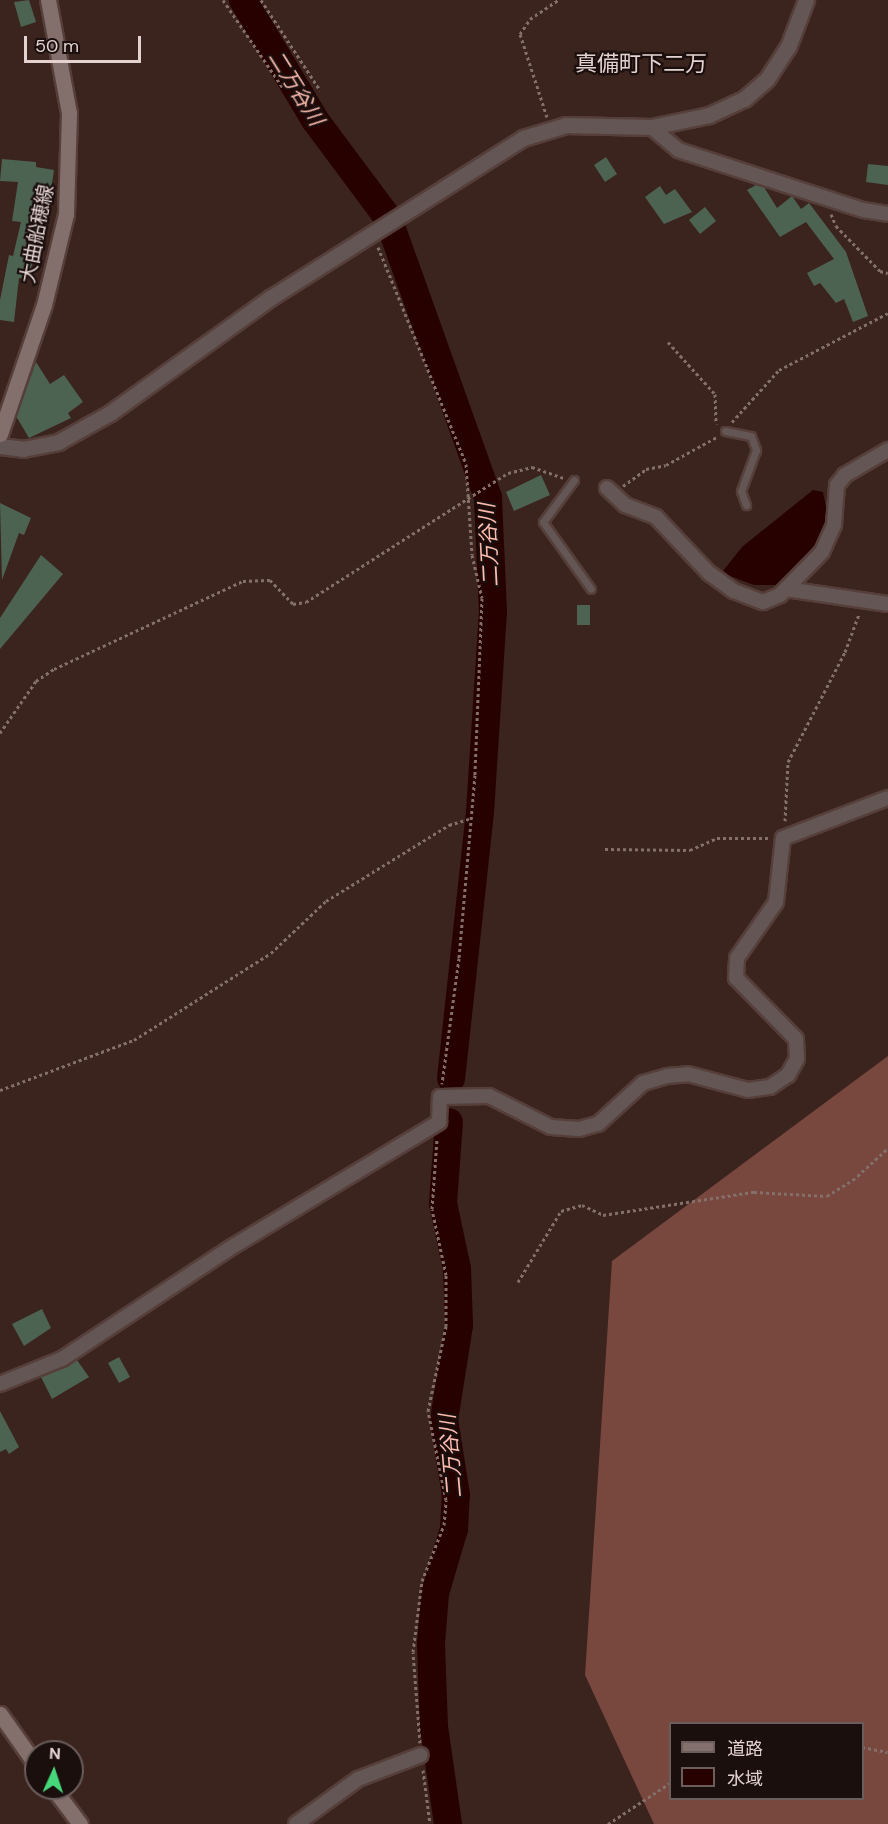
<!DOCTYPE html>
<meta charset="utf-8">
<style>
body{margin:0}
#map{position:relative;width:888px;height:1824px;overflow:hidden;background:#3b231e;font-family:"DM Sans","Noto Sans JP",sans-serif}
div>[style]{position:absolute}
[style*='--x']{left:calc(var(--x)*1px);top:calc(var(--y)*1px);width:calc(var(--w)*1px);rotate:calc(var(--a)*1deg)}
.forest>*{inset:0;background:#78473e}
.water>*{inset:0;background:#270000}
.river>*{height:28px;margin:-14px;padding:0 14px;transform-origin:14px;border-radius:14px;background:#270000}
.building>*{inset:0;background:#4d6352}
.path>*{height:3px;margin-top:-1.5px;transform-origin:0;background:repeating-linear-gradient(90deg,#846f6b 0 3px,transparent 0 6px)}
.roads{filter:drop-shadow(2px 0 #563f3a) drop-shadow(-2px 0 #563f3a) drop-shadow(0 2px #563f3a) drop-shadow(0 -2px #563f3a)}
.service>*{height:7px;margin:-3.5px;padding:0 3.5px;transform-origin:3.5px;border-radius:3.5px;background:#635654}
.minor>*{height:14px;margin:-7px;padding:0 7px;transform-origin:7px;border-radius:7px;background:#635654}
.tertiary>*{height:15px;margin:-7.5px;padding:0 7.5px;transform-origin:7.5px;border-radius:7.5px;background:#635654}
.secondary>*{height:15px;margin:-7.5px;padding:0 7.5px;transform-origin:7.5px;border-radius:7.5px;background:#836f6b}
span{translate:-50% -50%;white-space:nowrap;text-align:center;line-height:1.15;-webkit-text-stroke:4.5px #1a0f0d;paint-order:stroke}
.street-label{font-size:20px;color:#e3d2cf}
.water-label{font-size:21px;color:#febbaf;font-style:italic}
.quarter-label{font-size:22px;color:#e3d2cf}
.legend{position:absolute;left:669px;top:1722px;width:195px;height:78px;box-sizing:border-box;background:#1a0f0d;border:2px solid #6a5d5b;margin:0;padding:8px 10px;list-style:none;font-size:18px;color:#e3d2cf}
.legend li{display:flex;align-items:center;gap:12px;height:30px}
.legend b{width:30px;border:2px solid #6a5d5b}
.north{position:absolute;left:24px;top:1740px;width:60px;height:60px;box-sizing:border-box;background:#1a0f0d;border:2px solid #6a5d5b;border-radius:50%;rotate:3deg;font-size:16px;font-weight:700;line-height:24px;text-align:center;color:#e3d2cf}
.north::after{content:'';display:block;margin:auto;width:21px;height:27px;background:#46d77a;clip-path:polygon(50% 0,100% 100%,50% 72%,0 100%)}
.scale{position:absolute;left:24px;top:36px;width:117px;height:27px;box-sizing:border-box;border:3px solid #e3d2cf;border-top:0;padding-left:8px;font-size:18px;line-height:21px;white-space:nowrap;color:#e3d2cf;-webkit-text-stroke:4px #1a0f0d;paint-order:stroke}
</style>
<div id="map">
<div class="forest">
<div style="clip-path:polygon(evenodd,888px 1056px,888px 1824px,654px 1824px,585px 1675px,612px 1261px,888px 1056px,670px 1724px,862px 1724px,862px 1798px,670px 1798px,670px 1724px)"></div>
</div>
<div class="water">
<div style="clip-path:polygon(813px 490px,823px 492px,828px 517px,824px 533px,797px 567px,776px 585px,754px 585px,727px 575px,723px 571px,742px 547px)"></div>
</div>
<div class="river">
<div style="--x:243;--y:0;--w:140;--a:59"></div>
<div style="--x:315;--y:120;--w:122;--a:53.3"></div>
<div style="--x:388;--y:218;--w:297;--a:70.3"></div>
<div style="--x:488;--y:498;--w:113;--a:87.5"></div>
<div style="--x:493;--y:611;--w:201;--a:93.7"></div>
<div style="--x:480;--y:812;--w:268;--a:96.2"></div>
<div style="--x:448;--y:1824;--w:98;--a:-98.2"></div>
<div style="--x:434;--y:1727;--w:83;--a:-92.1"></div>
<div style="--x:431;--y:1644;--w:51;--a:-85.5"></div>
<div style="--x:435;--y:1593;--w:67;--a:-73.5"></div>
<div style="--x:454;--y:1529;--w:34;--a:-87"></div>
<div style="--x:456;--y:1495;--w:76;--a:-99.1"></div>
<div style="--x:444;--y:1420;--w:96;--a:-81"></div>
<div style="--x:459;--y:1325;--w:56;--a:-92"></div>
<div style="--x:457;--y:1269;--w:67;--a:-102"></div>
<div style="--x:443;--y:1203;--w:81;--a:-85.8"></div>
</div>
<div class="building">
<div style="clip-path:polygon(29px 0,36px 22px,21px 27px,14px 2px)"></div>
<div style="clip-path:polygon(606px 157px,617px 174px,605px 182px,594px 165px)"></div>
<div style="clip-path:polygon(2px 159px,36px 162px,36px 167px,54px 170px,46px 226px,27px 279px,19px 278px,14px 322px,0 320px,0 300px,9px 255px,13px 256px,21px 222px,12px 221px,18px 182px,0 181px)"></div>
<div style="clip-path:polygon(868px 164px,888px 166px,888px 185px,866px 182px)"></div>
<div style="clip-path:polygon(756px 185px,764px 187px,777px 208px,792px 196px,801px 209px,809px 203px,846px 252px,868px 316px,853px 322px,844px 299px,836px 303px,820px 283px,814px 286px,807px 273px,834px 259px,806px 222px,780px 237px,747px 190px)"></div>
<div style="clip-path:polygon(660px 186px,666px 195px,675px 189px,692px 212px,664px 224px,645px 197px)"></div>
<div style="clip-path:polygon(705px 207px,716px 221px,700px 234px,689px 220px)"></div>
<div style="clip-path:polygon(36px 362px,50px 384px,64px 375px,83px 402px,68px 413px,71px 418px,29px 438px,16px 416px)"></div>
<div style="clip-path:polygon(541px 475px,550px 495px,514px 511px,506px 492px)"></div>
<div style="clip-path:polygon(0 503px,31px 518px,24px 535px,19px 533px,2px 580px)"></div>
<div style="clip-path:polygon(41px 555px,63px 574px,0 649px,0 618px)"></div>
<div style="clip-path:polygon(577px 605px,590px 605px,590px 625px,577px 625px)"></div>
<div style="clip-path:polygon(42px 1309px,51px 1328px,24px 1346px,12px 1324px)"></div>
<div style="clip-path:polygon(119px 1357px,130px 1377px,119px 1383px,108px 1363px)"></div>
<div style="clip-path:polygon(77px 1360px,89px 1377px,52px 1399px,41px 1377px)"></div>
<div style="clip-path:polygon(0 1411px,19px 1447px,9px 1454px,6px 1449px,0 1452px)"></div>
</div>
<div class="path">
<div style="--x:223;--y:0;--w:107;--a:55.7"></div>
<div style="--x:261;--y:0;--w:108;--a:56.8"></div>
<div style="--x:547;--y:117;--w:87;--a:-108"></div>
<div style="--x:520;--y:34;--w:18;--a:-56"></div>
<div style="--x:530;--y:19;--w:34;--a:-34"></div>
<div style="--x:831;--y:214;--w:13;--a:67"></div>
<div style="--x:836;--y:226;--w:63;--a:45.6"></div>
<div style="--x:880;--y:271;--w:8;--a:14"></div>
<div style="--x:378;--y:247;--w:234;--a:67.9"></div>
<div style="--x:466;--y:464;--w:91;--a:86.2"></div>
<div style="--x:472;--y:555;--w:44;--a:76.9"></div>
<div style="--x:482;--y:598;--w:177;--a:92.3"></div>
<div style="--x:475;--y:775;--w:184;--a:95"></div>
<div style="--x:459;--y:958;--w:127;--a:97.7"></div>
<div style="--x:668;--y:342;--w:70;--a:47.9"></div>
<div style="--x:715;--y:394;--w:30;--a:88"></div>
<div style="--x:732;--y:422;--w:70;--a:-47.9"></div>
<div style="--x:779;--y:370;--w:123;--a:-27.6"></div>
<div style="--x:623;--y:486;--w:29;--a:-36"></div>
<div style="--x:646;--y:469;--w:20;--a:-11"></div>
<div style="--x:666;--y:465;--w:58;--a:-28.8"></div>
<div style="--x:0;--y:733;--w:63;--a:-55.3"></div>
<div style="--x:36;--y:681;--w:22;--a:-34"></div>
<div style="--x:54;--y:669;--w:208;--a:-25"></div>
<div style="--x:243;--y:581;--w:27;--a:-2"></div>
<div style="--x:270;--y:580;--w:33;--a:46"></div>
<div style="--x:293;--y:604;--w:13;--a:-9"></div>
<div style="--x:306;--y:602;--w:240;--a:-32.6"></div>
<div style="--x:508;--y:473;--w:25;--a:-14"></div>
<div style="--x:532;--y:467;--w:34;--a:19"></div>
<div style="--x:785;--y:821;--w:59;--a:-87.1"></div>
<div style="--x:788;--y:762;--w:124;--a:-62.6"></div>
<div style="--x:845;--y:652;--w:40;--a:-69.8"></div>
<div style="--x:605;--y:849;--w:85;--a:0.7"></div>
<div style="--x:690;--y:850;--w:30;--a:-24"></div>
<div style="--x:717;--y:838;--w:52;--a:0"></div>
<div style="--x:0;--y:1090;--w:143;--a:-20.5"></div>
<div style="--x:134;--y:1040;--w:162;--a:-32.4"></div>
<div style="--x:271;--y:953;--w:76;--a:-43.4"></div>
<div style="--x:326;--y:901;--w:145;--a:-31.7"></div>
<div style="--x:449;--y:825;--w:21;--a:-17"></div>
<div style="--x:518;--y:1282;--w:83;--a:-58.8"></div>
<div style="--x:561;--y:1211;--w:22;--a:-16"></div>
<div style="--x:582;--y:1205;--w:23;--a:25"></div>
<div style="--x:603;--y:1215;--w:153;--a:-8.7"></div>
<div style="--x:754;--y:1192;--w:73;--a:3.1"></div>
<div style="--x:827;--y:1196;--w:31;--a:-32"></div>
<div style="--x:853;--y:1180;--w:47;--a:-42.4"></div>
<div style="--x:420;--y:1743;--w:91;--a:-94.4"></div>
<div style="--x:413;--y:1652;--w:72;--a:-82.8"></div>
<div style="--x:422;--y:1581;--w:60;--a:-68.6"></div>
<div style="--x:444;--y:1525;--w:25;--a:-85"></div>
<div style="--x:446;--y:1500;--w:91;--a:-101.4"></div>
<div style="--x:428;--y:1411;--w:87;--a:-78"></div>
<div style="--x:446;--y:1326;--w:51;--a:-90"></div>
<div style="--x:446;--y:1275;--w:67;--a:-102"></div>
<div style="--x:432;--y:1209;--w:70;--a:-85.9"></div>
<div style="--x:862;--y:1747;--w:26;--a:11"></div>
<div style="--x:423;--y:1770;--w:54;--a:82.6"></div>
<div style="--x:608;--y:1824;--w:74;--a:-33.5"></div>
</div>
<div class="roads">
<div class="service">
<div style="--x:725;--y:431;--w:26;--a:11"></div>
<div style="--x:751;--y:436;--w:15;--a:70"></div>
<div style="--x:756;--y:450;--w:44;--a:110.1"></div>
<div style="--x:741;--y:491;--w:15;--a:70"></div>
<div style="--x:574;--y:480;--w:52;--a:126.4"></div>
<div style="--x:543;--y:522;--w:82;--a:54.4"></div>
</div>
<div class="minor">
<div style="--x:651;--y:127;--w:35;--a:40"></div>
<div style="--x:678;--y:150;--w:194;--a:18"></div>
<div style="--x:863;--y:210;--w:25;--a:9"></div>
<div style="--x:607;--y:488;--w:25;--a:43"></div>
<div style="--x:625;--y:505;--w:33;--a:21"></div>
<div style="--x:656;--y:517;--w:77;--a:46.6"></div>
<div style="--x:709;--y:573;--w:31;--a:36"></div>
<div style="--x:734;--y:591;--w:31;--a:21"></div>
<div style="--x:763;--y:602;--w:18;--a:-22"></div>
<div style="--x:780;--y:595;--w:60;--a:-45.7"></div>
<div style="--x:822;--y:552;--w:30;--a:-66"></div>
<div style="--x:834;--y:525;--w:40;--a:-85.7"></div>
<div style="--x:837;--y:485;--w:13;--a:-51"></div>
<div style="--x:845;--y:475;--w:50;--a:-30.2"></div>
<div style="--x:786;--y:589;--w:103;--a:8.4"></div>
<div style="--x:0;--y:1384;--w:67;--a:-22"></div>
<div style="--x:62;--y:1359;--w:198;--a:-33.4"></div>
<div style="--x:227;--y:1250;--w:248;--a:-31.1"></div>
<div style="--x:439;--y:1122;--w:25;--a:-88"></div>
<div style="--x:440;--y:1097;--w:49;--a:-1.2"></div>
<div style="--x:489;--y:1096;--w:69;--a:26.6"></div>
<div style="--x:551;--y:1127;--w:28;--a:4"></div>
<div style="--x:579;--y:1129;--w:20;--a:-15"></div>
<div style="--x:598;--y:1124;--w:61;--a:-42.3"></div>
<div style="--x:643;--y:1083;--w:25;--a:-16"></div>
<div style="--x:667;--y:1076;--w:21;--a:-5"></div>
<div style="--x:688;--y:1074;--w:62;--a:14.9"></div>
<div style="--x:748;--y:1090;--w:22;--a:-8"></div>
<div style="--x:770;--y:1087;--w:22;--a:-34"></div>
<div style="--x:788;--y:1075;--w:18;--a:-61"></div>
<div style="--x:797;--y:1059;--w:20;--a:-93"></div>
<div style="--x:796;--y:1039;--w:86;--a:-134.5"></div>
<div style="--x:736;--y:978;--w:20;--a:-87"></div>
<div style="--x:737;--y:958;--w:68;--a:-55.1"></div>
<div style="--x:776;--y:902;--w:64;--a:-83.8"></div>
<div style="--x:783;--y:838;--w:112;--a:-20.9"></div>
<div style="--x:296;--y:1824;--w:77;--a:-36"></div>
<div style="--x:358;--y:1779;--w:67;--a:-20.9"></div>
</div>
<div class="tertiary">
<div style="--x:0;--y:446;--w:23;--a:7"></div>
<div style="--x:23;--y:449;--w:36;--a:-11"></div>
<div style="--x:58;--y:442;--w:60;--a:-29.1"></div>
<div style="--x:110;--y:413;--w:197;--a:-35.7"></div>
<div style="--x:270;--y:298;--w:299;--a:-32.3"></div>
<div style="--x:523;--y:138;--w:45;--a:-16.8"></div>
<div style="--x:566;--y:125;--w:85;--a:1.3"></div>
<div style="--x:651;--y:127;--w:59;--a:-11.7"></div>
<div style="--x:709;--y:115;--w:38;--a:-25"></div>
<div style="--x:744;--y:99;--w:30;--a:-41"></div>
<div style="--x:767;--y:79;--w:38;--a:-57"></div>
<div style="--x:788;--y:47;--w:50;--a:-69"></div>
</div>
<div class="secondary">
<div style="--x:0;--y:434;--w:136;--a:-71.2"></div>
<div style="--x:44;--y:305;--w:94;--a:-76.4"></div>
<div style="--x:66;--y:214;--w:101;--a:-88.3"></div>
<div style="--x:69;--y:113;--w:115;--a:-100.5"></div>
<div style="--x:0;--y:1714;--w:62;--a:54.8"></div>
<div style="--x:53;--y:1788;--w:45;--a:53.1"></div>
</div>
</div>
<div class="street-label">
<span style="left:37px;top:234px;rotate:-79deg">大曲船穂線</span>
</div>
<div class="water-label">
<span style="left:296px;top:88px;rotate:58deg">二万谷川</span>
<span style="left:489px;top:545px;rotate:-93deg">二万谷川</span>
<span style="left:451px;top:1456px;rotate:-95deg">二万谷川</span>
</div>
<div class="quarter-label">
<span style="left:641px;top:64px">真備町下二万</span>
</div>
<ul class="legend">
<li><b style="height:8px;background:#836f6b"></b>道路</li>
<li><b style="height:16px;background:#270000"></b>水域</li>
</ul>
<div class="north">N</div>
<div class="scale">50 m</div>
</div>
